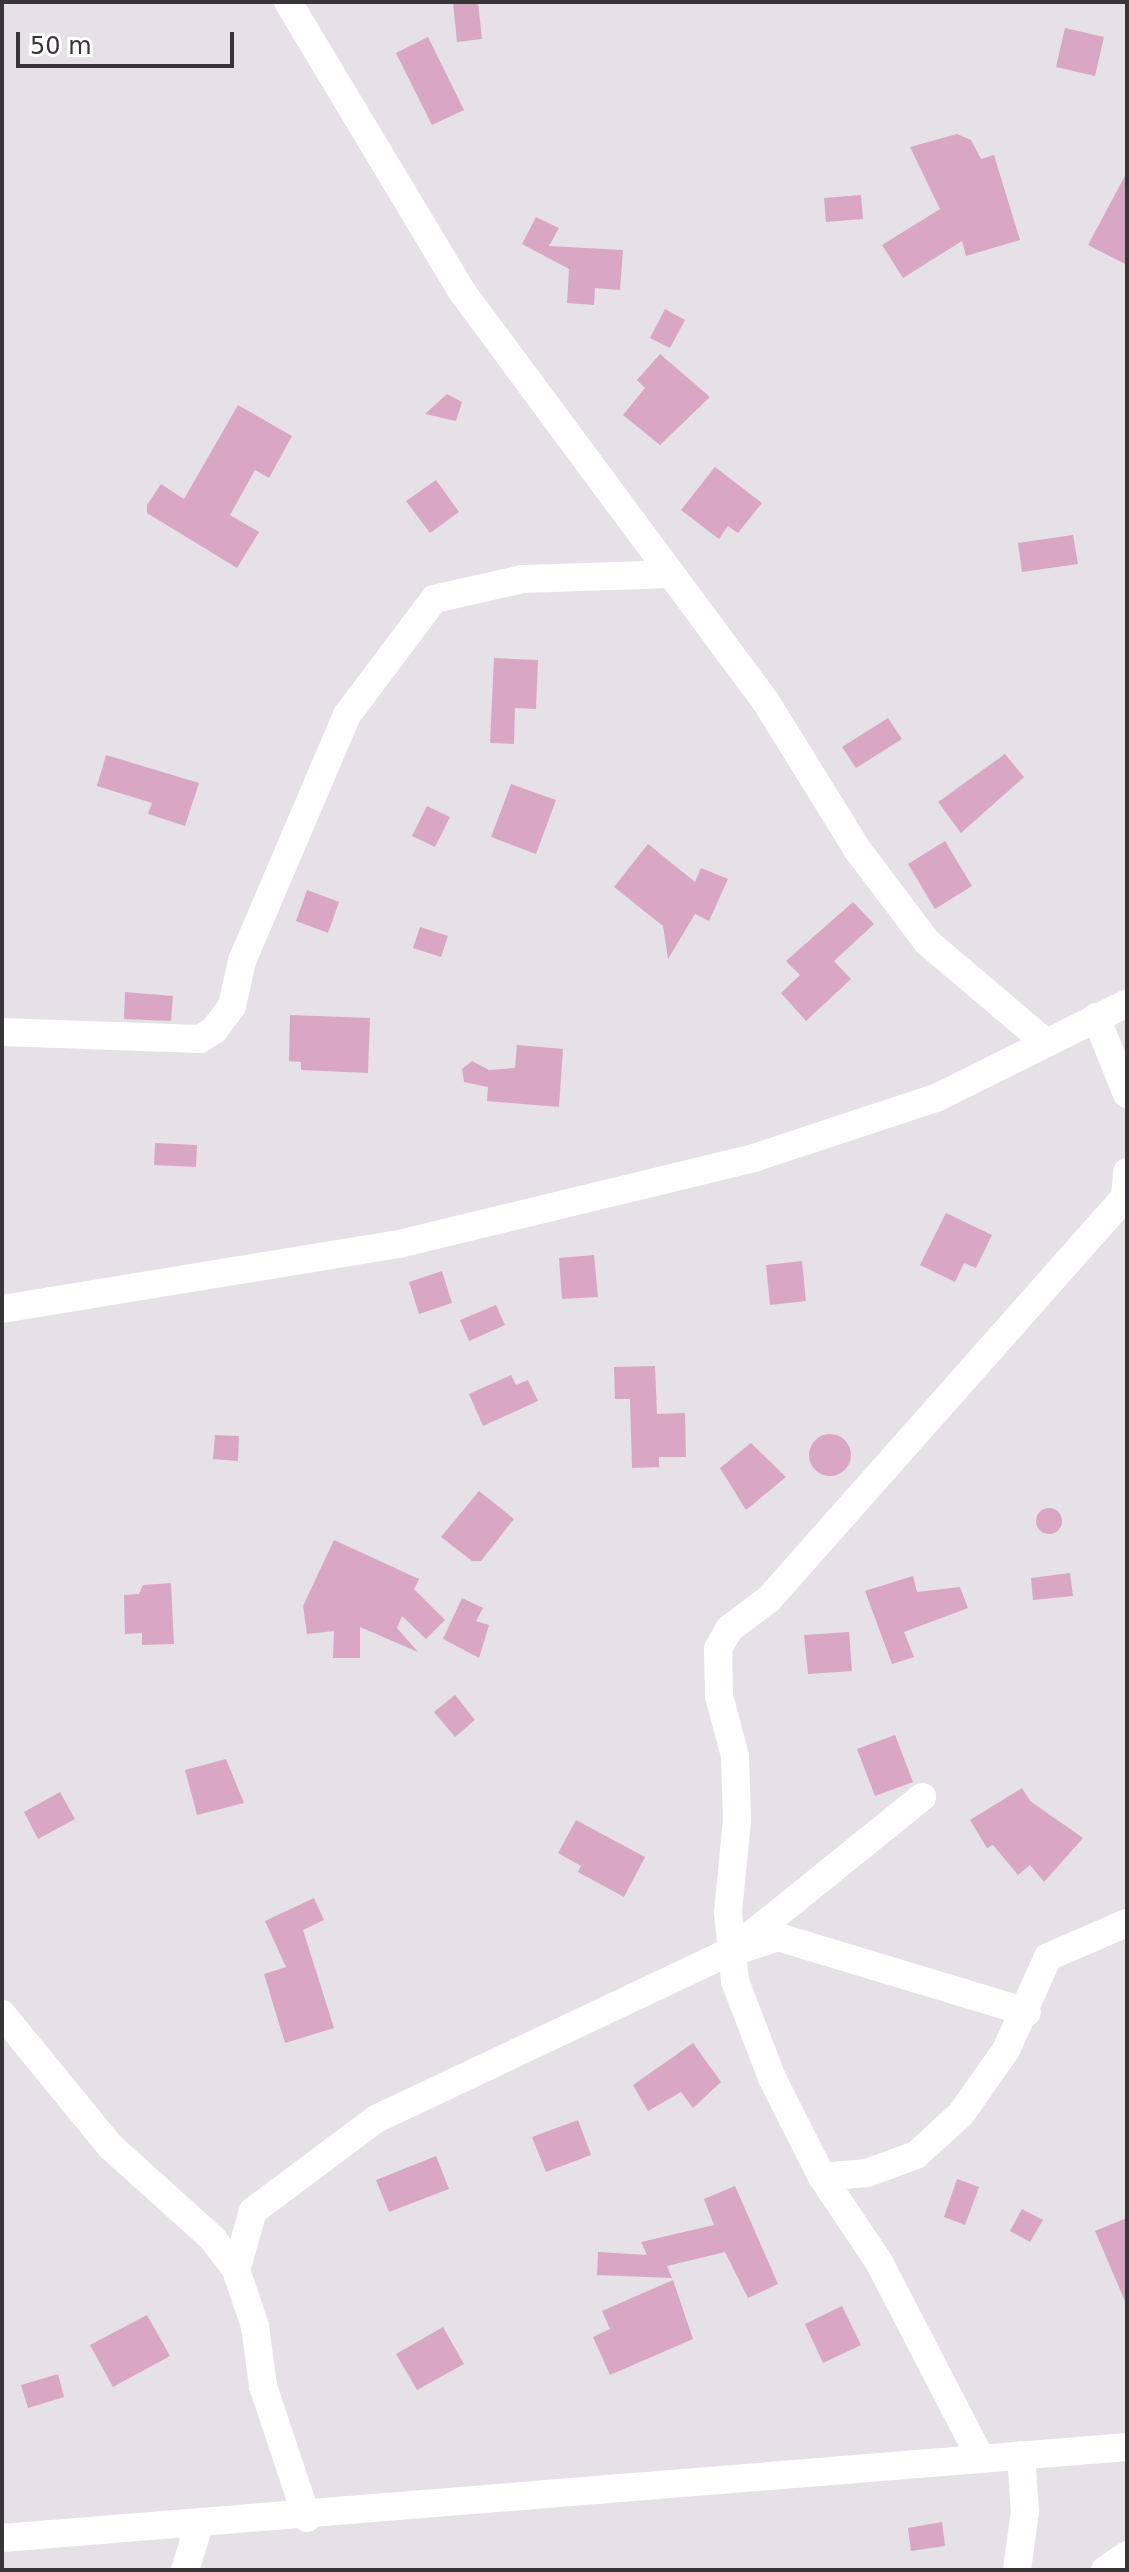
<!DOCTYPE html>
<style>
body{margin:0}
#map{position:relative;width:1129px;height:2572px;overflow:hidden;background:#e6e0e7;font-family:"DejaVu Sans",sans-serif}
div>[style]{position:absolute}
[style*='--x']{left:calc(var(--x)*1px);top:calc(var(--y)*1px);width:calc(var(--w)*1px);rotate:calc(var(--a)*1deg)}
.building>*{inset:0;background:#d9a7c4}
.round{border-radius:50%}
.street>*{height:28px;margin:-14px;padding:0 14px;transform-origin:14px;border-radius:14px;background:#fff}
span{translate:-50% -50%;white-space:nowrap;text-align:center;line-height:1.15;-webkit-text-stroke:7px #fff;paint-order:stroke}
.frame{position:absolute;inset:0;border:4px solid #383538;pointer-events:none}
.scale{position:absolute;left:16px;top:32px;width:218px;height:36px;box-sizing:border-box;border:4px solid #383538;border-top:0;padding-left:10px;font-size:24px;line-height:28px;white-space:nowrap;color:#383538;-webkit-text-stroke:6px #fff;paint-order:stroke}
</style>
<div id="map">
<div class="building">
<div style="clip-path:polygon(453px 2px,478px 2px,482px 39px,457px 42px)"></div>
<div style="clip-path:polygon(1065px 28px,1104px 37px,1095px 76px,1056px 67px)"></div>
<div style="clip-path:polygon(428px 37px,464px 110px,432px 125px,396px 53px)"></div>
<div style="clip-path:polygon(957px 134px,971px 140px,981px 159px,994px 155px,1020px 240px,966px 256px,962px 241px,903px 278px,882px 245px,940px 209px,910px 147px)"></div>
<div style="clip-path:polygon(1127px 172px,1127px 265px,1088px 245px)"></div>
<div style="clip-path:polygon(861px 195px,863px 219px,826px 222px,824px 198px)"></div>
<div style="clip-path:polygon(536px 217px,559px 228px,549px 246px,623px 250px,620px 290px,595px 288px,594px 305px,567px 303px,569px 269px,522px 244px)"></div>
<div style="clip-path:polygon(665px 309px,685px 320px,670px 348px,650px 338px)"></div>
<div style="clip-path:polygon(660px 354px,710px 397px,660px 445px,623px 415px,645px 388px,637px 380px)"></div>
<div style="clip-path:polygon(447px 394px,462px 402px,456px 421px,425px 414px)"></div>
<div style="clip-path:polygon(238px 405px,292px 436px,269px 478px,255px 470px,230px 515px,259px 532px,237px 568px,147px 513px,147px 505px,161px 484px,184px 499px)"></div>
<div style="clip-path:polygon(715px 467px,762px 503px,738px 533px,728px 526px,719px 539px,681px 510px)"></div>
<div style="clip-path:polygon(436px 480px,459px 512px,430px 533px,406px 501px)"></div>
<div style="clip-path:polygon(1073px 535px,1078px 564px,1022px 572px,1018px 543px)"></div>
<div style="clip-path:polygon(494px 658px,538px 660px,536px 709px,515px 708px,514px 744px,490px 743px)"></div>
<div style="clip-path:polygon(888px 718px,902px 739px,856px 768px,842px 747px)"></div>
<div style="clip-path:polygon(1005px 754px,1024px 777px,961px 833px,938px 802px)"></div>
<div style="clip-path:polygon(106px 755px,199px 783px,185px 826px,148px 814px,152px 803px,97px 786px)"></div>
<div style="clip-path:polygon(511px 784px,556px 800px,536px 854px,491px 837px)"></div>
<div style="clip-path:polygon(427px 806px,450px 817px,435px 847px,412px 836px)"></div>
<div style="clip-path:polygon(945px 841px,972px 886px,935px 909px,908px 864px)"></div>
<div style="clip-path:polygon(648px 844px,695px 882px,701px 868px,728px 879px,709px 921px,695px 914px,668px 959px,663px 926px,614px 887px)"></div>
<div style="clip-path:polygon(307px 890px,339px 902px,328px 933px,296px 921px)"></div>
<div style="clip-path:polygon(853px 902px,874px 924px,834px 961px,851px 979px,806px 1021px,781px 993px,800px 975px,786px 961px)"></div>
<div style="clip-path:polygon(420px 927px,448px 936px,441px 957px,413px 948px)"></div>
<div style="clip-path:polygon(125px 992px,173px 996px,171px 1021px,124px 1019px)"></div>
<div style="clip-path:polygon(290px 1015px,370px 1018px,368px 1073px,301px 1070px,301px 1062px,289px 1061px)"></div>
<div style="clip-path:polygon(517px 1045px,563px 1049px,559px 1107px,487px 1101px,488px 1087px,464px 1082px,462px 1069px,472px 1061px,489px 1070px,515px 1068px)"></div>
<div style="clip-path:polygon(155px 1143px,197px 1145px,196px 1167px,154px 1165px)"></div>
<div style="clip-path:polygon(946px 1213px,992px 1235px,976px 1268px,964px 1263px,955px 1282px,920px 1265px)"></div>
<div style="clip-path:polygon(594px 1255px,598px 1297px,562px 1299px,559px 1258px)"></div>
<div style="clip-path:polygon(802px 1261px,806px 1301px,770px 1305px,766px 1265px)"></div>
<div style="clip-path:polygon(442px 1271px,452px 1303px,419px 1314px,409px 1282px)"></div>
<div style="clip-path:polygon(496px 1305px,505px 1325px,469px 1341px,460px 1320px)"></div>
<div style="clip-path:polygon(655px 1366px,657px 1414px,685px 1413px,686px 1457px,659px 1457px,659px 1467px,632px 1468px,630px 1399px,615px 1399px,614px 1367px)"></div>
<div style="clip-path:polygon(511px 1375px,516px 1385px,528px 1380px,538px 1401px,483px 1426px,469px 1394px)"></div>
<div class="round" style="left:809px;top:1434px;width:42px;height:42px"></div>
<div style="clip-path:polygon(215px 1435px,239px 1436px,238px 1461px,213px 1459px)"></div>
<div style="clip-path:polygon(751px 1443px,786px 1477px,746px 1510px,720px 1468px)"></div>
<div style="clip-path:polygon(479px 1491px,514px 1519px,481px 1561px,472px 1561px,441px 1537px)"></div>
<div class="round" style="left:1036px;top:1508px;width:26px;height:26px"></div>
<div style="clip-path:polygon(334px 1540px,419px 1579px,414px 1589px,445px 1620px,426px 1639px,402px 1616px,397px 1628px,418px 1652px,360px 1627px,360px 1658px,333px 1658px,334px 1631px,307px 1634px,303px 1606px)"></div>
<div style="clip-path:polygon(1070px 1573px,1073px 1596px,1033px 1600px,1031px 1578px)"></div>
<div style="clip-path:polygon(913px 1576px,917px 1592px,960px 1587px,968px 1608px,904px 1632px,914px 1657px,892px 1664px,865px 1591px)"></div>
<div style="clip-path:polygon(171px 1583px,174px 1644px,142px 1645px,142px 1633px,125px 1634px,124px 1595px,139px 1594px,143px 1585px)"></div>
<div style="clip-path:polygon(462px 1598px,483px 1608px,476px 1621px,489px 1625px,479px 1658px,443px 1639px)"></div>
<div style="clip-path:polygon(849px 1632px,852px 1671px,808px 1674px,804px 1635px)"></div>
<div style="clip-path:polygon(455px 1695px,475px 1720px,455px 1737px,434px 1712px)"></div>
<div style="clip-path:polygon(895px 1735px,913px 1782px,875px 1796px,857px 1749px)"></div>
<div style="clip-path:polygon(226px 1759px,244px 1803px,197px 1815px,185px 1770px)"></div>
<div style="clip-path:polygon(1022px 1788px,1030px 1801px,1083px 1838px,1044px 1882px,1030px 1865px,1018px 1875px,993px 1845px,987px 1848px,970px 1820px)"></div>
<div style="clip-path:polygon(60px 1792px,75px 1819px,38px 1839px,24px 1812px)"></div>
<div style="clip-path:polygon(576px 1820px,645px 1857px,624px 1897px,578px 1872px,581px 1866px,558px 1853px)"></div>
<div style="clip-path:polygon(314px 1898px,324px 1920px,303px 1930px,334px 2028px,285px 2043px,264px 1974px,286px 1967px,265px 1921px)"></div>
<div style="clip-path:polygon(693px 2043px,721px 2082px,693px 2108px,681px 2092px,648px 2111px,633px 2085px)"></div>
<div style="clip-path:polygon(578px 2120px,591px 2155px,546px 2172px,532px 2137px)"></div>
<div style="clip-path:polygon(436px 2156px,449px 2189px,389px 2212px,376px 2180px)"></div>
<div style="clip-path:polygon(957px 2179px,979px 2187px,965px 2225px,944px 2217px)"></div>
<div style="clip-path:polygon(735px 2186px,778px 2284px,748px 2298px,725px 2252px,667px 2266px,672px 2278px,597px 2275px,598px 2252px,647px 2255px,641px 2242px,714px 2225px,704px 2199px)"></div>
<div style="clip-path:polygon(1022px 2209px,1043px 2220px,1030px 2242px,1010px 2231px)"></div>
<div style="clip-path:polygon(1127px 2218px,1127px 2306px,1095px 2231px)"></div>
<div style="clip-path:polygon(673px 2280px,693px 2339px,610px 2375px,593px 2337px,610px 2329px,602px 2311px)"></div>
<div style="clip-path:polygon(842px 2306px,861px 2345px,823px 2363px,805px 2324px)"></div>
<div style="clip-path:polygon(147px 2315px,170px 2356px,113px 2387px,90px 2345px)"></div>
<div style="clip-path:polygon(443px 2327px,464px 2364px,417px 2390px,396px 2354px)"></div>
<div style="clip-path:polygon(58px 2374px,64px 2397px,28px 2408px,21px 2385px)"></div>
<div style="clip-path:polygon(942px 2522px,945px 2546px,911px 2551px,908px 2528px)"></div>
</div>
<div class="street">
<div style="--x:288;--y:2;--w:340;--a:59"></div>
<div style="--x:463;--y:293;--w:509;--a:53.47"></div>
<div style="--x:766;--y:702;--w:173;--a:58.2"></div>
<div style="--x:857;--y:849;--w:116;--a:53"></div>
<div style="--x:927;--y:942;--w:156;--a:40.3"></div>
<div style="--x:1096;--y:1017;--w:83;--a:68.1"></div>
<div style="--x:2;--y:1032;--w:198;--a:2"></div>
<div style="--x:200;--y:1039;--w:17;--a:-33"></div>
<div style="--x:214;--y:1030;--w:30;--a:-53"></div>
<div style="--x:232;--y:1006;--w:46;--a:-77.5"></div>
<div style="--x:242;--y:961;--w:267;--a:-66.9"></div>
<div style="--x:347;--y:715;--w:145;--a:-53.1"></div>
<div style="--x:434;--y:599;--w:91;--a:-12.7"></div>
<div style="--x:523;--y:579;--w:147;--a:-1.9"></div>
<div style="--x:2;--y:1309;--w:402;--a:-9.3"></div>
<div style="--x:399;--y:1244;--w:365;--a:-13.6"></div>
<div style="--x:754;--y:1158;--w:194;--a:-18.3"></div>
<div style="--x:938;--y:1097;--w:211;--a:-26.4"></div>
<div style="--x:742;--y:1949;--w:38;--a:-18"></div>
<div style="--x:778;--y:1937;--w:260;--a:16.8"></div>
<div style="--x:2;--y:2014;--w:172;--a:50.7"></div>
<div style="--x:111;--y:2147;--w:137;--a:42"></div>
<div style="--x:213;--y:2239;--w:39;--a:53"></div>
<div style="--x:236;--y:2270;--w:59;--a:71.3"></div>
<div style="--x:255;--y:2326;--w:61;--a:82.4"></div>
<div style="--x:263;--y:2386;--w:139;--a:71.6"></div>
<div style="--x:822;--y:2177;--w:45;--a:-5.1"></div>
<div style="--x:867;--y:2173;--w:52;--a:-20.2"></div>
<div style="--x:916;--y:2155;--w:61;--a:-42.3"></div>
<div style="--x:961;--y:2114;--w:78;--a:-54.9"></div>
<div style="--x:1006;--y:2050;--w:102;--a:-65.7"></div>
<div style="--x:1048;--y:1957;--w:86;--a:-23.3"></div>
<div style="--x:236;--y:2270;--w:61;--a:-73.9"></div>
<div style="--x:253;--y:2211;--w:154;--a:-36.8"></div>
<div style="--x:376;--y:2119;--w:391;--a:-25.3"></div>
<div style="--x:730;--y:1952;--w:247;--a:-38.9"></div>
<div style="--x:979;--y:2455;--w:217;--a:-117.4"></div>
<div style="--x:879;--y:2262;--w:102;--a:-123.8"></div>
<div style="--x:822;--y:2177;--w:111;--a:-116.8"></div>
<div style="--x:772;--y:2078;--w:104;--a:-110.9"></div>
<div style="--x:735;--y:1981;--w:69;--a:-95.8"></div>
<div style="--x:728;--y:1912;--w:92;--a:-84.4"></div>
<div style="--x:737;--y:1820;--w:64;--a:-91.8"></div>
<div style="--x:735;--y:1756;--w:62;--a:-104.9"></div>
<div style="--x:719;--y:1696;--w:47;--a:-91.2"></div>
<div style="--x:718;--y:1649;--w:23;--a:-61"></div>
<div style="--x:729;--y:1629;--w:50;--a:-36.9"></div>
<div style="--x:769;--y:1599;--w:537;--a:-48.47"></div>
<div style="--x:1125;--y:1197;--w:25;--a:-85"></div>
<div style="--x:2;--y:2538;--w:1129;--a:-4.62"></div>
<div style="--x:185;--y:2570;--w:47;--a:-72.7"></div>
<div style="--x:1017;--y:2570;--w:60;--a:-82.3"></div>
<div style="--x:1025;--y:2511;--w:56;--a:-94.1"></div>
<div style="--x:1105;--y:2570;--w:27;--a:-34"></div>
</div>
<div class="frame"></div>
<div class="scale">50 m</div>
</div>
